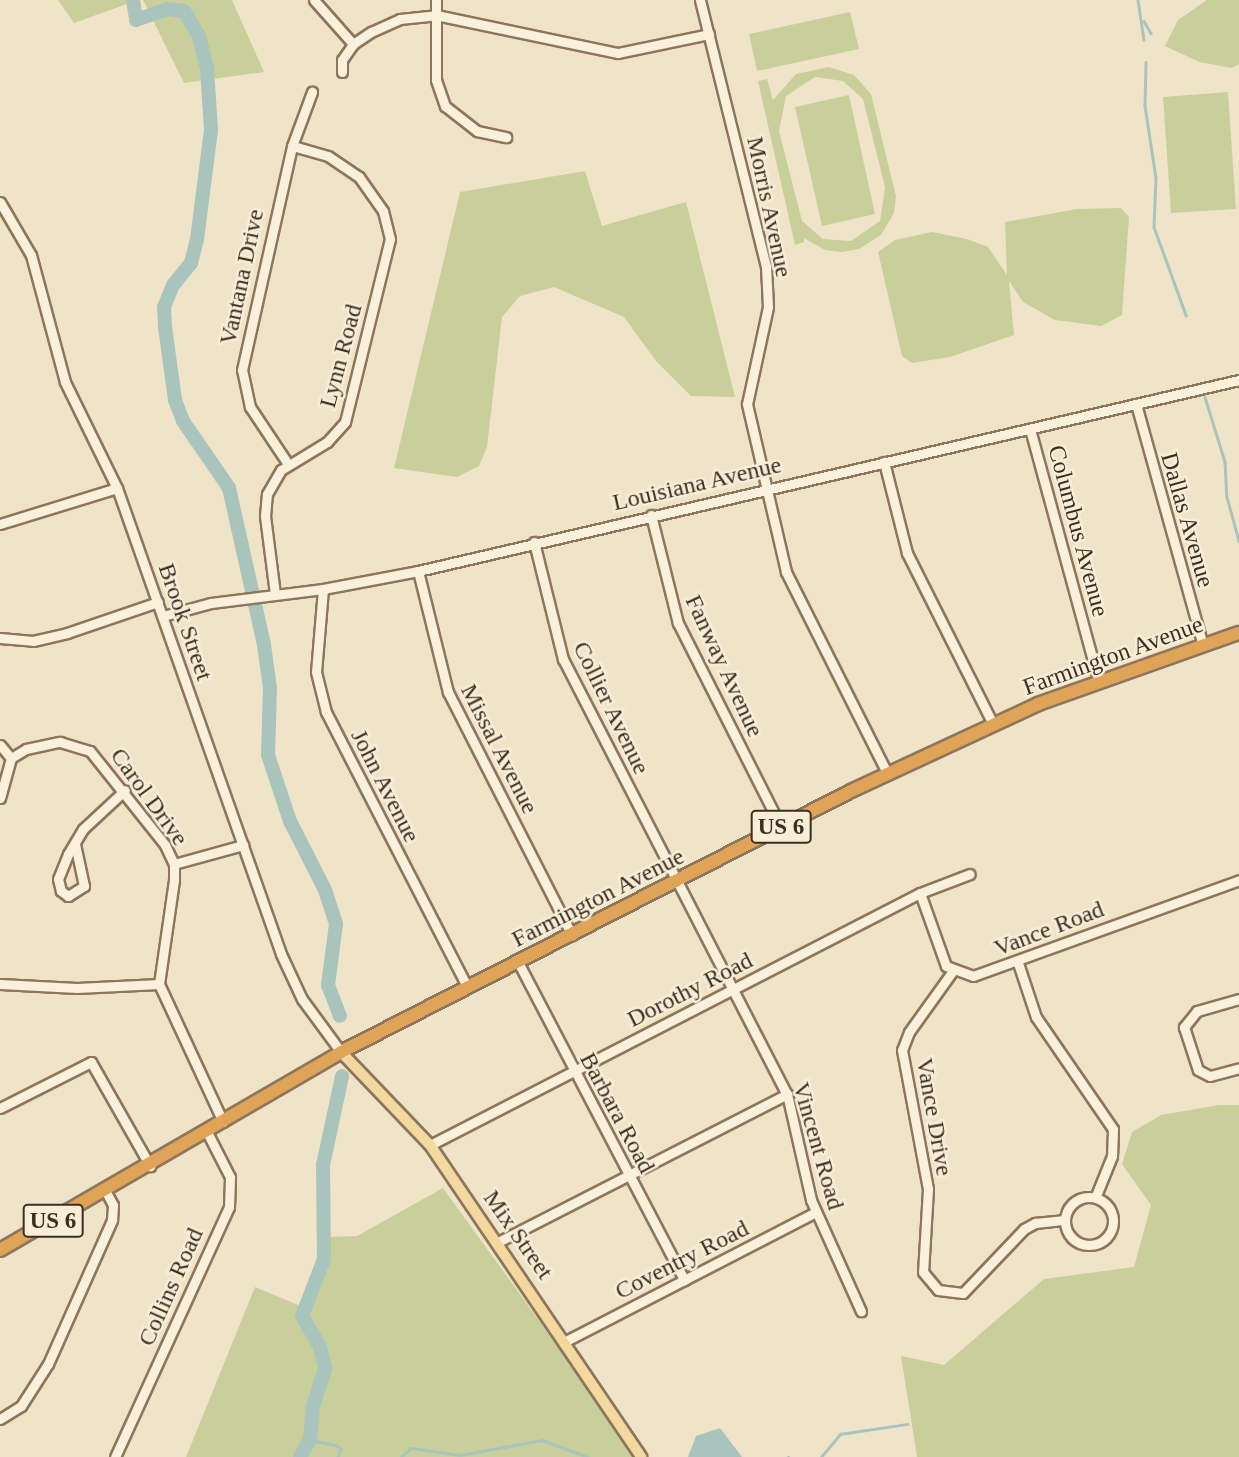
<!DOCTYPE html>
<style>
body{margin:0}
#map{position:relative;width:1239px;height:1457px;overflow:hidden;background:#f0e4c8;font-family:Georgia,serif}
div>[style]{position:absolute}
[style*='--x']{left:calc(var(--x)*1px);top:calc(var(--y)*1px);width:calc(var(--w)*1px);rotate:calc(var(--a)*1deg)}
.green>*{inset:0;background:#c9cf9b}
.water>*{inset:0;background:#a9c4bc}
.stream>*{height:2.5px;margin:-1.25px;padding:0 1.25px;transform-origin:1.25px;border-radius:1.25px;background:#a9c4bc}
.river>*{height:14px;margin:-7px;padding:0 7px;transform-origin:7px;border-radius:7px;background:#a9c4bc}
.roads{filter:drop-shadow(2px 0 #8d765c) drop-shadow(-2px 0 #8d765c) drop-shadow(0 2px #8d765c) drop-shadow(0 -2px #8d765c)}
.minor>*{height:9px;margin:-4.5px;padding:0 4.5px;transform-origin:4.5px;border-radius:4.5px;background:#faf1dc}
.minor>.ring{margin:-4.5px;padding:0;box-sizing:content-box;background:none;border:9px solid #faf1dc;border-radius:50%}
.major>*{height:10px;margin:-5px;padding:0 5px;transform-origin:5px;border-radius:5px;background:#f3d9a0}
.highway>*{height:12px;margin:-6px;padding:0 6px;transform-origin:6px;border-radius:6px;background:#e0a458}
span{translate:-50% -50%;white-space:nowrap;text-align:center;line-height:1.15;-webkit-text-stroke:5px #f7eed8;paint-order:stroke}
.shield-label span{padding:2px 5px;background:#f7eed8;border:2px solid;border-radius:5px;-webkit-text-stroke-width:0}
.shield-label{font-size:23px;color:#3d2e20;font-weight:700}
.street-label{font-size:24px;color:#3d2e20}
</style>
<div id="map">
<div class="green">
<div style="clip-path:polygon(58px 0,138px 0,74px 23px)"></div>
<div style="clip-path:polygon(143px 0,232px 0,264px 72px,184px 83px)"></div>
<div style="clip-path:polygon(1207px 0,1239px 0,1239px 64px,1232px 68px,1199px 62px,1165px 46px,1178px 20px)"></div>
<div style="clip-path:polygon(850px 12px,859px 49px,757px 71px,749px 34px)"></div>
<div style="clip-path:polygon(evenodd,829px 67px,854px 75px,871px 94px,896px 196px,894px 213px,881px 235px,859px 249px,842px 252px,825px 250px,804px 238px,804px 242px,795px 245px,758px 81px,767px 79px,773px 100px,796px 74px,829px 67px,815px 77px,843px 81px,863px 99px,885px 187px,880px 221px,851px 241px,823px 239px,802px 221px,779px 131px,786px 96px,815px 77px)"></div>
<div style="clip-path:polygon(1228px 92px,1236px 209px,1171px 213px,1163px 97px)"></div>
<div style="clip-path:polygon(849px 95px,875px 214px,822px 226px,795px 107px)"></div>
<div style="clip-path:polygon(585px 171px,602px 226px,686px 202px,735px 397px,691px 396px,656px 361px,624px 317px,554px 287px,520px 296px,502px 317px,487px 447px,479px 466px,457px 477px,394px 468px,460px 192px)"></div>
<div style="clip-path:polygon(1121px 208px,1129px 217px,1122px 315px,1101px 326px,1055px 320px,1023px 302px,1009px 281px,1014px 335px,950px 357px,912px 363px,902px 356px,878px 252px,895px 240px,932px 232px,967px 239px,988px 247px,1007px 275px,1005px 222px,1077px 209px)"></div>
<div style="clip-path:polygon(1219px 1105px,1239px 1105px,1239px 1457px,917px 1457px,901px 1356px,944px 1365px,1044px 1279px,1134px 1267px,1151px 1205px,1122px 1164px,1132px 1132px,1161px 1115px)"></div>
<div style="clip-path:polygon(443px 1188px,638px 1457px,186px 1457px,255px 1287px,303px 1307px,319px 1278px,326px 1237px,357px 1236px)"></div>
</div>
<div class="water">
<div style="clip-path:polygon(720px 1428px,742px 1457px,688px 1457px,696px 1436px)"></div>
</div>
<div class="stream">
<div style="--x:1138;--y:0;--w:40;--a:81.5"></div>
<div style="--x:1144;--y:21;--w:14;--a:60"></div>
<div style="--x:1146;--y:62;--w:44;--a:91.3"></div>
<div style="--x:1145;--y:106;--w:73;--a:81.3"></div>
<div style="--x:1156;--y:178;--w:49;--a:92.3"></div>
<div style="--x:1154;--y:227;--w:94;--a:70"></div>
<div style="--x:1205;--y:397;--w:68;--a:72.9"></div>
<div style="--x:1225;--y:462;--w:35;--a:87"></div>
<div style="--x:1227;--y:497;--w:46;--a:74.7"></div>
<div style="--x:310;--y:1440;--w:26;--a:11"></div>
<div style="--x:336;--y:1445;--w:6;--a:39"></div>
<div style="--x:341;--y:1449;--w:9;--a:111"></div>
<div style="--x:401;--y:1457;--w:13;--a:-42"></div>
<div style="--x:411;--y:1448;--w:49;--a:8.1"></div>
<div style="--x:460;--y:1455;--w:83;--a:-10.4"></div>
<div style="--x:542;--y:1440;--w:49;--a:20.3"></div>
<div style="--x:788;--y:1457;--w:1;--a:0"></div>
<div style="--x:821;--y:1457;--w:30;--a:-50"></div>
<div style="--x:840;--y:1434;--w:68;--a:-8.5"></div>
</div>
<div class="river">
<div style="--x:133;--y:0;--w:20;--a:81"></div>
<div style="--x:136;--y:20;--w:34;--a:-19"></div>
<div style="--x:168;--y:9;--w:16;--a:7"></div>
<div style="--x:184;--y:11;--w:29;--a:59"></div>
<div style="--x:199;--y:36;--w:34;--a:76"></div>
<div style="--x:207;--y:69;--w:61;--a:86.2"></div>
<div style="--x:211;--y:130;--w:110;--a:97.3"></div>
<div style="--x:197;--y:239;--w:25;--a:104"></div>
<div style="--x:191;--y:263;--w:28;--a:129"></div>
<div style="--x:173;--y:285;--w:24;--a:112"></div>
<div style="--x:164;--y:307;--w:20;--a:87"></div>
<div style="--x:165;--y:327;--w:74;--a:82.2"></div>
<div style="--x:175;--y:400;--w:22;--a:69"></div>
<div style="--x:183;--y:421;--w:81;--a:55.5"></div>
<div style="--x:229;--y:488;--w:161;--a:77.4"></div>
<div style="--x:264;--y:645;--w:43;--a:82.1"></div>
<div style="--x:270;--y:688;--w:67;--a:91.7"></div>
<div style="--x:268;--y:755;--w:70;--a:71.6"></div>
<div style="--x:290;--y:821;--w:77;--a:63.1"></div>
<div style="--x:325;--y:890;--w:36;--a:72"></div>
<div style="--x:336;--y:924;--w:62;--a:97.5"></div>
<div style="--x:328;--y:985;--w:33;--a:69"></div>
<div style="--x:300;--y:1457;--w:20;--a:-60"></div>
<div style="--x:310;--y:1440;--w:34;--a:-85"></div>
<div style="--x:313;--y:1406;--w:40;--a:-72"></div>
<div style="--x:325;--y:1368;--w:22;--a:-103"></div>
<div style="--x:320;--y:1347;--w:36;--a:-120"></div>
<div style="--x:302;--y:1316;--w:61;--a:-68.9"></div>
<div style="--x:324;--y:1259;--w:94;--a:-90.6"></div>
<div style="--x:323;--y:1165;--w:91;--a:-77.9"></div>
</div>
<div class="roads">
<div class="minor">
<div style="--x:314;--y:0;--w:59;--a:48.4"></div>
<div style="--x:436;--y:0;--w:80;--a:90"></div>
<div style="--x:436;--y:80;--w:28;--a:71"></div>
<div style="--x:445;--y:106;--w:41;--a:38"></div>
<div style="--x:477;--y:131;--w:30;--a:12"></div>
<div style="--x:700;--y:0;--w:274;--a:76.1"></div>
<div style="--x:766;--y:266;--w:41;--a:87.2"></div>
<div style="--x:768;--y:307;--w:99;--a:102.2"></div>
<div style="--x:747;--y:404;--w:172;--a:76.9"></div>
<div style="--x:786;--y:572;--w:225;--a:63.3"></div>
<div style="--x:342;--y:72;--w:12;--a:-90"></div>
<div style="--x:342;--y:60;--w:19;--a:-55"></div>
<div style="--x:353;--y:44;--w:22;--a:-34"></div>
<div style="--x:371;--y:32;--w:32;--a:-24"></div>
<div style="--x:400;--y:19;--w:36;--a:-6"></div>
<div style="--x:436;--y:15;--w:186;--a:11.8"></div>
<div style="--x:618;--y:53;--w:93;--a:-11.8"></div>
<div style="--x:0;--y:202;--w:61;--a:59.7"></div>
<div style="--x:31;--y:255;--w:131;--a:75"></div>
<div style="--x:65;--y:382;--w:118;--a:63.9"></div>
<div style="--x:117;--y:488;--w:494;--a:70.6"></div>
<div style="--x:281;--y:954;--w:50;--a:65"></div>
<div style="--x:302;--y:999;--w:66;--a:53.7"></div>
<div style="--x:1136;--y:404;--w:251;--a:74.5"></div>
<div style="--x:1030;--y:429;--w:263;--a:74.8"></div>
<div style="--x:884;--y:462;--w:94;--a:75.8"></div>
<div style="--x:907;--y:553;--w:191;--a:63.3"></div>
<div style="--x:288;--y:464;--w:69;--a:-123.7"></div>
<div style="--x:250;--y:407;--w:38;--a:-102"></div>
<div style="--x:242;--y:370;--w:230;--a:-77.4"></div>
<div style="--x:292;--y:146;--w:58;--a:-69.7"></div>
<div style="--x:651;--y:515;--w:111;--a:76"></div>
<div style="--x:678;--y:623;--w:229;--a:63.2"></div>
<div style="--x:0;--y:524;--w:122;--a:-17.1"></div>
<div style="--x:534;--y:542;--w:121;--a:76.1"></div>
<div style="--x:563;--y:659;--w:489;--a:62.8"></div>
<div style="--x:787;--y:1094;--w:109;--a:77.2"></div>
<div style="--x:811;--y:1200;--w:122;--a:65.8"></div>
<div style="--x:418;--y:571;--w:125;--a:76.1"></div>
<div style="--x:448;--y:692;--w:273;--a:63"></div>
<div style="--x:323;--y:589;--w:83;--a:94.8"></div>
<div style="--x:316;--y:672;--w:41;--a:76"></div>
<div style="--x:326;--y:712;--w:310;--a:62.8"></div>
<div style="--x:275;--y:594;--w:79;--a:-97.3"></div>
<div style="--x:265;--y:516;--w:22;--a:-85"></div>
<div style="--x:267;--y:494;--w:28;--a:-60"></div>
<div style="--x:281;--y:470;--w:54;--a:-31.3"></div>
<div style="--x:327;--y:442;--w:27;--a:-48"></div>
<div style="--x:345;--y:422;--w:188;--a:-76.2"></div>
<div style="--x:390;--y:239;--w:29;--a:-104"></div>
<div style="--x:383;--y:211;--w:42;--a:-125.2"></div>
<div style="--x:359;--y:177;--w:37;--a:-146"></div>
<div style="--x:328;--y:156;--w:37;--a:-164"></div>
<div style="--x:163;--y:616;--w:50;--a:-15.2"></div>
<div style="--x:211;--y:603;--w:113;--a:-7.1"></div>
<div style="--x:323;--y:589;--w:97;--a:-10.7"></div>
<div style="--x:418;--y:571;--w:843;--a:-13.1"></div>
<div style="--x:0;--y:638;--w:33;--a:5"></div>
<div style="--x:33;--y:641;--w:35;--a:-13"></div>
<div style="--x:67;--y:633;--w:96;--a:-18.8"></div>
<div style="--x:0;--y:745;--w:17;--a:50"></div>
<div style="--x:11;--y:758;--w:17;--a:-31"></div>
<div style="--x:26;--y:749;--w:35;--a:-12"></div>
<div style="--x:60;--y:742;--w:31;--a:17"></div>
<div style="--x:90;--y:751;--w:120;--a:51.4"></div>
<div style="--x:165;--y:845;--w:21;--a:65"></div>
<div style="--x:174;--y:864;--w:16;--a:90"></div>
<div style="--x:174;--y:880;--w:105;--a:98.2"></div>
<div style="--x:159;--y:984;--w:152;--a:65.1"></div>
<div style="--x:0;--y:798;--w:41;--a:-74.6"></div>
<div style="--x:75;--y:844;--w:43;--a:77.9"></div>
<div style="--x:84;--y:886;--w:19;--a:148"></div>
<div style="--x:68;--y:896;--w:9;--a:-144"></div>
<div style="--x:61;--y:891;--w:12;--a:-104"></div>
<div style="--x:58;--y:879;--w:27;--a:-68"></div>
<div style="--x:68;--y:854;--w:29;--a:-59"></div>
<div style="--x:83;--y:829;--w:57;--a:-42.9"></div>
<div style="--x:174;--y:864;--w:72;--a:-15.4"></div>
<div style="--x:920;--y:893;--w:77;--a:70.4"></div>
<div style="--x:946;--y:966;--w:29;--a:20"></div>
<div style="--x:973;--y:976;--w:283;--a:-19.8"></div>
<div style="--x:518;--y:962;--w:359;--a:62.4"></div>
<div style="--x:1018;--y:963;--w:57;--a:71.6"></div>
<div style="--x:1036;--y:1017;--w:136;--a:55.5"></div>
<div style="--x:1113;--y:1129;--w:27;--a:92"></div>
<div style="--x:1112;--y:1156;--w:45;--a:112"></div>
<div style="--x:952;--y:972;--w:74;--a:125.6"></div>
<div style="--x:909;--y:1032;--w:19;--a:111"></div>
<div style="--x:902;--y:1050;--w:141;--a:79.4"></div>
<div style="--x:928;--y:1189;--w:83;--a:93.4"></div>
<div style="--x:923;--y:1272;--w:23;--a:50"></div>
<div style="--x:938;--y:1290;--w:25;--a:7"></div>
<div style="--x:963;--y:1293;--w:88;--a:-46.4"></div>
<div style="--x:1024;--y:1229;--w:13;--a:-29"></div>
<div style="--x:1035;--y:1223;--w:30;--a:-6"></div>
<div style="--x:0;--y:984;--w:77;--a:3"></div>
<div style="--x:77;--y:988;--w:82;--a:-2.8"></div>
<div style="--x:1239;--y:999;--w:44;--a:164.1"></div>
<div style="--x:1197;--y:1011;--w:21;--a:129"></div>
<div style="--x:1184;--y:1027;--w:45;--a:72"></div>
<div style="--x:1198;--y:1070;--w:13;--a:27"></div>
<div style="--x:1210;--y:1076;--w:30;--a:-15"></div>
<div style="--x:0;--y:1108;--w:102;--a:-26.8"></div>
<div style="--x:91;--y:1062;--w:120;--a:60.4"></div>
<div style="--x:430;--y:1145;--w:551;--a:-27.22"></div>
<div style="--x:920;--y:893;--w:53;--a:-20.8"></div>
<div class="ring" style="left:1065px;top:1197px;width:39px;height:39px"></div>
<div style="--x:498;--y:1242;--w:325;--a:-27.1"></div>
<div style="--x:566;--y:1341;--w:281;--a:-27.3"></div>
<div style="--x:0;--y:1419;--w:25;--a:-32"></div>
<div style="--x:21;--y:1406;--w:50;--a:-57.3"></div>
<div style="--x:48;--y:1364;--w:158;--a:-66"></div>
<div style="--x:112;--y:1220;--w:15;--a:-86"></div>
<div style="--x:113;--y:1205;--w:15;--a:-118"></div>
<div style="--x:115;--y:1457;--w:275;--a:-65.5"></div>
<div style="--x:229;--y:1207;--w:30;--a:-88"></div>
<div style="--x:230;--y:1177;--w:51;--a:-117.1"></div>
</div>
<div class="major">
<div style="--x:341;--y:1052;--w:129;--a:46.3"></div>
<div style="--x:430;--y:1145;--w:377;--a:55.9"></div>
</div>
<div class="highway">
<div style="--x:0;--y:1250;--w:394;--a:-30.1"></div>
<div style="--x:341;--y:1052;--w:573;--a:-27.1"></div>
<div style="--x:851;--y:791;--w:206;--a:-24.9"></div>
<div style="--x:1038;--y:704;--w:213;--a:-19.5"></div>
</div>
</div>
<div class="shield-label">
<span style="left:781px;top:827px">US 6</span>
<span style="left:53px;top:1221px">US 6</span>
</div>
<div class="street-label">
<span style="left:769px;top:207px;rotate:78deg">Morris Avenue</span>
<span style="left:242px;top:277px;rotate:-78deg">Vantana Drive</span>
<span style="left:341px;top:356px;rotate:-75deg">Lynn Road</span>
<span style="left:697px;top:484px;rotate:-13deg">Louisiana Avenue</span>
<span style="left:1187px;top:520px;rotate:74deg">Dallas Avenue</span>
<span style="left:1078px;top:531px;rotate:75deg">Columbus Avenue</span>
<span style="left:185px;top:622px;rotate:71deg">Brook Street</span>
<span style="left:1113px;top:656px;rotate:-20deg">Farmington Avenue</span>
<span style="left:724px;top:666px;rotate:65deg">Fanway Avenue</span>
<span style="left:611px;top:708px;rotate:64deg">Collier Avenue</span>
<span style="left:499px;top:749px;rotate:63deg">Missal Avenue</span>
<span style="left:385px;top:786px;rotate:63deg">John Avenue</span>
<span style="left:149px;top:797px;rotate:54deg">Carol Drive</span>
<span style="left:598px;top:898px;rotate:-27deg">Farmington Avenue</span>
<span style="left:1049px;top:929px;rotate:-21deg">Vance Road</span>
<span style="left:690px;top:990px;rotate:-27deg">Dorothy Road</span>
<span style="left:617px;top:1113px;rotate:62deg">Barbara Road</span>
<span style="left:934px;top:1117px;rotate:80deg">Vance Drive</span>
<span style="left:818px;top:1146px;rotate:74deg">Vincent Road</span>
<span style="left:518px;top:1235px;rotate:55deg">Mix Street</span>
<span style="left:682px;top:1260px;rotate:-27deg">Coventry Road</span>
<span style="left:171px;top:1287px;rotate:-66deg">Collins Road</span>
</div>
</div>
